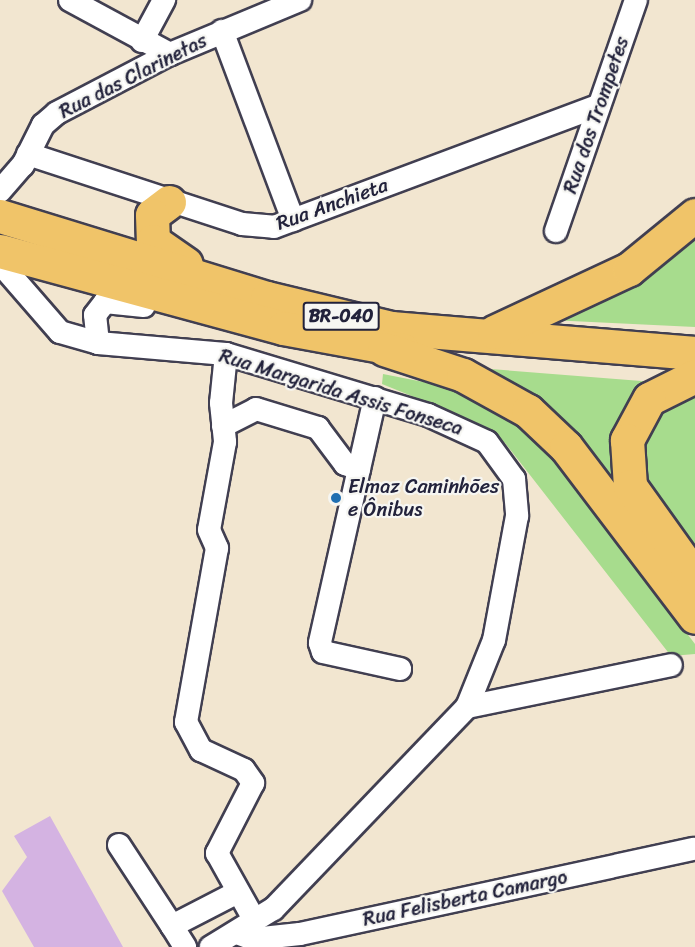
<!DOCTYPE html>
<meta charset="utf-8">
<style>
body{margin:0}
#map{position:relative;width:695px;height:947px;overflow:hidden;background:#f2e6d0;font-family:Sriracha,sans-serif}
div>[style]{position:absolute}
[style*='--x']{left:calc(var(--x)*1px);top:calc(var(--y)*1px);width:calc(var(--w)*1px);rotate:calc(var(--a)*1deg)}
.green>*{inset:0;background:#a7dc8d}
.building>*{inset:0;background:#d4b3e2}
.roads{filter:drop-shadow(2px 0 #413f51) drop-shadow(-2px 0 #413f51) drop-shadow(0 2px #413f51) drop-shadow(0 -2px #413f51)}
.minor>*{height:22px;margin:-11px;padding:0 11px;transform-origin:11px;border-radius:11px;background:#fff}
.highway>*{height:33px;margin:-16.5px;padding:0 16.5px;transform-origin:16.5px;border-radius:16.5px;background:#f0c469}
.dots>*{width:16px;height:16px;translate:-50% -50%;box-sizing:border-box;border:3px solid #f6f6f2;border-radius:50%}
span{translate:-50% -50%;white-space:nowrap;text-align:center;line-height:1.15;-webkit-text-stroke:4.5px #f6f6f2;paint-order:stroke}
.shield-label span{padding:2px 4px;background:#f6f6f2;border:2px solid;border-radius:4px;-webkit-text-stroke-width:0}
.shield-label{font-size:18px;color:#22223b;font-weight:700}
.street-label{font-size:20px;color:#22223b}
.poi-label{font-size:20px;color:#22223b}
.left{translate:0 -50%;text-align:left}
</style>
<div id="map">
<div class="green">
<div style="clip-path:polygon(695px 224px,695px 327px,550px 320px)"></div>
<div style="clip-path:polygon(478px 368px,654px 382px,626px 501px)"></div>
<div style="clip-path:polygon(383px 374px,459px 389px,510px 416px,551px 455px,695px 644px,695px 654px,671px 656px,505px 443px,466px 418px,382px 384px)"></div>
<div style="clip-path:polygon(695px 387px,695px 566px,643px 497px,641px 427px)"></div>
</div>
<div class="building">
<div style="clip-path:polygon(50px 816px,123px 947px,34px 947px,2px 891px,27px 857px,14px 836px)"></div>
</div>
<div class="roads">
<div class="minor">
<div style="--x:70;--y:0;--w:114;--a:28.4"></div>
<div style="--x:222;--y:31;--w:202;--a:69.4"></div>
<div style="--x:142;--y:41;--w:47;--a:-61.8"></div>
<div style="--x:28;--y:154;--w:225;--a:18.1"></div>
<div style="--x:242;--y:224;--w:32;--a:5"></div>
<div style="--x:274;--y:227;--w:346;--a:-20.5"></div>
<div style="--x:0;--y:191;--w:35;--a:-49"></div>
<div style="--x:23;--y:165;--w:45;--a:-63.4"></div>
<div style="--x:43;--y:125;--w:18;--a:-41"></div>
<div style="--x:57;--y:113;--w:127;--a:-27.6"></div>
<div style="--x:170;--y:54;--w:141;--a:-22.6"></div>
<div style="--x:556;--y:231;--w:244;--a:-70.9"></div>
<div style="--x:0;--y:263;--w:91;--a:49"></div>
<div style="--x:60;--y:332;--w:40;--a:16"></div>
<div style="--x:98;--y:343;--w:128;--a:4.9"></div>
<div style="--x:226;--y:354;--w:211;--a:16.8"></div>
<div style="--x:428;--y:415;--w:65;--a:24.6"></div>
<div style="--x:487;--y:442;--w:46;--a:53.9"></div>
<div style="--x:514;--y:479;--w:37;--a:85"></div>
<div style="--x:517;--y:516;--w:126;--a:100.5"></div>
<div style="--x:494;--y:640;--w:72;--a:111.9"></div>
<div style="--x:467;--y:707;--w:280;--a:133.8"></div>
<div style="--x:273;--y:909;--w:73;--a:148.5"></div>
<div style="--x:98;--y:343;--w:28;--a:-96"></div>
<div style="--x:95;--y:315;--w:16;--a:-52"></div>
<div style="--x:105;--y:302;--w:39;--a:6"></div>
<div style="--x:226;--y:354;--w:49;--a:95.8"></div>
<div style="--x:221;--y:403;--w:39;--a:84"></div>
<div style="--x:225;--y:442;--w:89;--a:100.3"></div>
<div style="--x:209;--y:530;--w:20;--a:66"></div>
<div style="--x:217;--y:548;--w:177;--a:100.1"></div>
<div style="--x:186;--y:722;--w:32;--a:62"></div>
<div style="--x:201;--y:750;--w:47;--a:24.9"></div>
<div style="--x:244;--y:770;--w:16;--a:55"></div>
<div style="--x:253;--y:783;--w:79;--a:117.2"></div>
<div style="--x:217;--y:853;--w:78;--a:60.8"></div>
<div style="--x:375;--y:398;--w:251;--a:102.7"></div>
<div style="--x:320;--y:643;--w:9;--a:72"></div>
<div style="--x:323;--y:652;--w:79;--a:12.4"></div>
<div style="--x:223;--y:426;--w:37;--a:-27"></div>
<div style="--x:256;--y:409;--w:65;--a:17"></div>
<div style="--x:318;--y:428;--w:45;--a:53.1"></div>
<div style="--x:345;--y:464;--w:15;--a:20"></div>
<div style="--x:467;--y:707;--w:208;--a:-11.6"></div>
<div style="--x:119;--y:845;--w:97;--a:56.8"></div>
<div style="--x:172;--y:926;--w:72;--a:-27.3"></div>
<div style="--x:172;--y:926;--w:25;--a:58"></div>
<div style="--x:237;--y:933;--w:17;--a:21"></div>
<div style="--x:253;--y:939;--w:47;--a:-6.1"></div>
<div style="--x:300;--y:934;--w:403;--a:-12.2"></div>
</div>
<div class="highway">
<div style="--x:169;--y:202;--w:21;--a:143"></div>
<div style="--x:152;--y:215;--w:26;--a:88"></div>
<div style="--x:153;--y:241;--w:40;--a:34.9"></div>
<div style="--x:0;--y:216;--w:279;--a:17.1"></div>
<div style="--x:267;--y:298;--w:128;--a:13.6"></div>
<div style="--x:391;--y:328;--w:305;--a:4.7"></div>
<div style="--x:0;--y:251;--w:293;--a:15.2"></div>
<div style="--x:283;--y:328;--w:122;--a:10.4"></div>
<div style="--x:494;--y:332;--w:149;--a:-25"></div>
<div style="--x:629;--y:269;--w:85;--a:-39.3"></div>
<div style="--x:384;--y:349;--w:83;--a:18.2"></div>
<div style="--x:463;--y:375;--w:74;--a:29"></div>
<div style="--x:528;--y:411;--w:52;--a:43.5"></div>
<div style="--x:566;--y:447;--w:213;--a:52.8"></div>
<div style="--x:695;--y:376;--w:51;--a:153.4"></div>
<div style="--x:649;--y:399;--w:47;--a:118.2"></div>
<div style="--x:627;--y:440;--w:46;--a:86.3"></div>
<div style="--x:630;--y:486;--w:112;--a:54.5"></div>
</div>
</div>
<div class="dots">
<div style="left:336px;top:498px;background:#1f6fb2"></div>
</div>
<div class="shield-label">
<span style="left:341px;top:316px">BR-040</span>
</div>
<div class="street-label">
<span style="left:133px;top:76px;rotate:-27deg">Rua das Clarinetas</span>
<span style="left:596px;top:115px;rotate:-71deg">Rua dos Trompetes</span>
<span style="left:332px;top:204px;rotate:-20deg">Rua Anchieta</span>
<span style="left:341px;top:392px;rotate:17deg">Rua Margarida Assis Fonseca</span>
<span style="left:465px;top:898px;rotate:-12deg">Rua Felisberta Camargo</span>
</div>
<div class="poi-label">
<span class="left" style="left:348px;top:498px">Elmaz Caminhões<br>e Ônibus</span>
</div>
</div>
